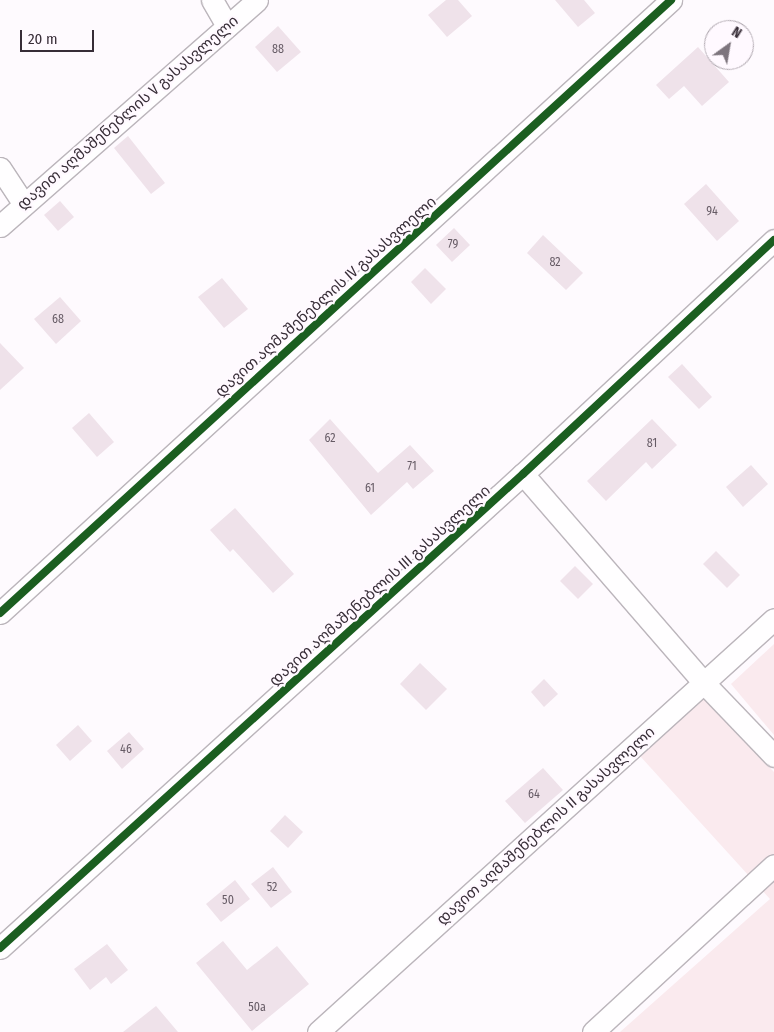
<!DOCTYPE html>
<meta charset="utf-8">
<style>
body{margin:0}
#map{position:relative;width:774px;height:1032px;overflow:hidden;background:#fefafe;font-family:"Fira Sans Condensed","Noto Sans Georgian",sans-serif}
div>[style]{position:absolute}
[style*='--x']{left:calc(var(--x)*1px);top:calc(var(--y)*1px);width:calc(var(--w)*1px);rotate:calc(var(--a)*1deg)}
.green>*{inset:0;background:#faeaee}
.building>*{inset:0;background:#efe2ea}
.roads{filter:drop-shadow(1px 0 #bbb5bb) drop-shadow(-1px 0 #bbb5bb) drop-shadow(0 1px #bbb5bb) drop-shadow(0 -1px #bbb5bb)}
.street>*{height:21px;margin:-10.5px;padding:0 10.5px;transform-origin:10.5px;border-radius:10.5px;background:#fffeff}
.cycleway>*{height:8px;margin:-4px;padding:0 4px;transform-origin:4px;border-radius:4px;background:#1b5e20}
span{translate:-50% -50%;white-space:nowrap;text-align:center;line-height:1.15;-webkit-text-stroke:4.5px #fff9ff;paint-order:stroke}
.number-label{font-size:12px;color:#665b65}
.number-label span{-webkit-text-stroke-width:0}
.street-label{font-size:15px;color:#372d37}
.north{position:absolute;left:704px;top:20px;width:50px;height:50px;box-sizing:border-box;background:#fff9ff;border:1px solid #afa7af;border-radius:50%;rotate:32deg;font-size:14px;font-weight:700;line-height:20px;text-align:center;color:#372d37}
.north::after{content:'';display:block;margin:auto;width:18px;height:22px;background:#7d757d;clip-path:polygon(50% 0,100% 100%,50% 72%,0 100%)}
.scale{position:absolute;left:20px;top:30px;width:74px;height:22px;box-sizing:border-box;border:2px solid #372d37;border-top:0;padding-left:6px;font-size:15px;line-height:18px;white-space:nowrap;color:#372d37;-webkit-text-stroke:4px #fff9ff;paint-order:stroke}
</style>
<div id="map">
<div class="green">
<div style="clip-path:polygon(774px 644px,774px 735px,731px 684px)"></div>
<div style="clip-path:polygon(703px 698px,774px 772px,774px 1032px,620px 1032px,770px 899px,640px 756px)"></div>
</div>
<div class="building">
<div style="clip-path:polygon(446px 0,458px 0,472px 16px,447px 37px,428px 15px)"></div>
<div style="clip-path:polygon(555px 0,584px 0,595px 13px,578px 27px)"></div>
<div style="clip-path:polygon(278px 26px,301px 52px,277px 72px,255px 47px)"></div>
<div style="clip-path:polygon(698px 47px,729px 82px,702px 106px,684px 86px,669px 99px,656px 85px)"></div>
<div style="clip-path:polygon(128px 136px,165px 183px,151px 194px,114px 148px)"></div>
<div style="clip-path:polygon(706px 184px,739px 221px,717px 241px,684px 204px)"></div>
<div style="clip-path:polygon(60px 201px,74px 217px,58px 231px,44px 215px)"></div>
<div style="clip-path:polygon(454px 228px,470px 245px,452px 262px,436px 245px)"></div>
<div style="clip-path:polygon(543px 235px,583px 273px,566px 290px,527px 253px)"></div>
<div style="clip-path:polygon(425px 268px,446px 289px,431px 304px,411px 282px)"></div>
<div style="clip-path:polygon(222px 278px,248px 309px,224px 328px,198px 297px)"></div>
<div style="clip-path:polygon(60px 297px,81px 321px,56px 344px,34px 319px)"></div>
<div style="clip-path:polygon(0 343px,24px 368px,0 390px)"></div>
<div style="clip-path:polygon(682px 364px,712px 397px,699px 409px,668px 377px)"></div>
<div style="clip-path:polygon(89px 413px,114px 442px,97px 457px,72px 428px)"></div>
<div style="clip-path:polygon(330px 419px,378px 473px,410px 445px,434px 471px,413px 489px,407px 482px,371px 515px,309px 440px)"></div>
<div style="clip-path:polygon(652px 419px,677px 445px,652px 469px,646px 462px,606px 501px,587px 481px)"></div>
<div style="clip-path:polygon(751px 465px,768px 484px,743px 507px,726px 487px)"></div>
<div style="clip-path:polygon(235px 508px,294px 574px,273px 593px,233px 549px,230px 552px,210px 530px)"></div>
<div style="clip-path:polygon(716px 551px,740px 575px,727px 588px,703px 564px)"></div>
<div style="clip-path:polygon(575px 566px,593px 584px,578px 599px,560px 581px)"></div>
<div style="clip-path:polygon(420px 663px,447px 689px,426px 710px,400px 684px)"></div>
<div style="clip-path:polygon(544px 679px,558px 694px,544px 707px,531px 692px)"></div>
<div style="clip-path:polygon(78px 725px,92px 741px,70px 761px,56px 745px)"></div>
<div style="clip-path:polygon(129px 732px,144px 749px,122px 769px,107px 751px)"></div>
<div style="clip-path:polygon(543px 768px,563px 790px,525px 823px,505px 801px)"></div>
<div style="clip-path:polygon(285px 815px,303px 832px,288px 848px,270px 831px)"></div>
<div style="clip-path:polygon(273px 867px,292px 892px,271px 908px,251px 884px)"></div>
<div style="clip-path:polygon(235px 880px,250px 899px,221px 922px,206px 904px)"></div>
<div style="clip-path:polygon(223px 941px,247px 970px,277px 946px,309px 984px,252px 1031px,196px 963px)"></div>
<div style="clip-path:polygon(107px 944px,128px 970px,111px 984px,106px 977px,90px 990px,74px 969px)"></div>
<div style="clip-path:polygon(156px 1006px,178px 1032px,123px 1032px)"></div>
</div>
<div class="roads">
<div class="street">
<div style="--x:212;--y:0;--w:30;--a:60"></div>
<div style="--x:0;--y:168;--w:42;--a:56.7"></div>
<div style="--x:0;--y:226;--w:342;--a:-41.3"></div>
<div style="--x:523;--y:474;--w:276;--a:49.1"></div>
<div style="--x:704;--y:683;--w:101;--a:46.2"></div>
<div style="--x:0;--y:613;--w:909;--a:-42.41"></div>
<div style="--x:0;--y:948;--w:706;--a:-42.19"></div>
<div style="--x:523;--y:474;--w:343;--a:-43"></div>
<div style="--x:318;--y:1032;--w:615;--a:-42.17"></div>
<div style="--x:593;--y:1032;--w:246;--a:-42.7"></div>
</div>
</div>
<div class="cycleway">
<div style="--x:0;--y:613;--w:909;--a:-42.41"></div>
<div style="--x:0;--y:948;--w:706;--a:-42.19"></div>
<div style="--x:523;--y:474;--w:343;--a:-43"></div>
</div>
<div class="number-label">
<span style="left:278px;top:50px">88</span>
<span style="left:712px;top:212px">94</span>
<span style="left:453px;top:245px">79</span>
<span style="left:555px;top:263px">82</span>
<span style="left:58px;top:320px">68</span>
<span style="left:330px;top:439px">62</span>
<span style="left:652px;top:444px">81</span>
<span style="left:412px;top:467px">71</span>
<span style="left:370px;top:489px">61</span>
<span style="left:126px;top:750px">46</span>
<span style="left:534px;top:795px">64</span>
<span style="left:272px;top:888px">52</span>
<span style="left:228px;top:901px">50</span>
<span style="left:257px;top:1008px">50a</span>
</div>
<div class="street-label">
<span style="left:128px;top:113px;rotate:-41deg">დავით აღმაშენებლის V გასასვლელი</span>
<span style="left:326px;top:297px;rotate:-42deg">დავით აღმაშენებლის IV გასასვლელი</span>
<span style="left:380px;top:586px;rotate:-42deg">დავით აღმაშენებლის III გასასვლელი</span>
<span style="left:546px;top:826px;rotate:-42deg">დავით აღმაშენებლის II გასასვლელი</span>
</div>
<div class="north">N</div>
<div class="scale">20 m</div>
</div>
